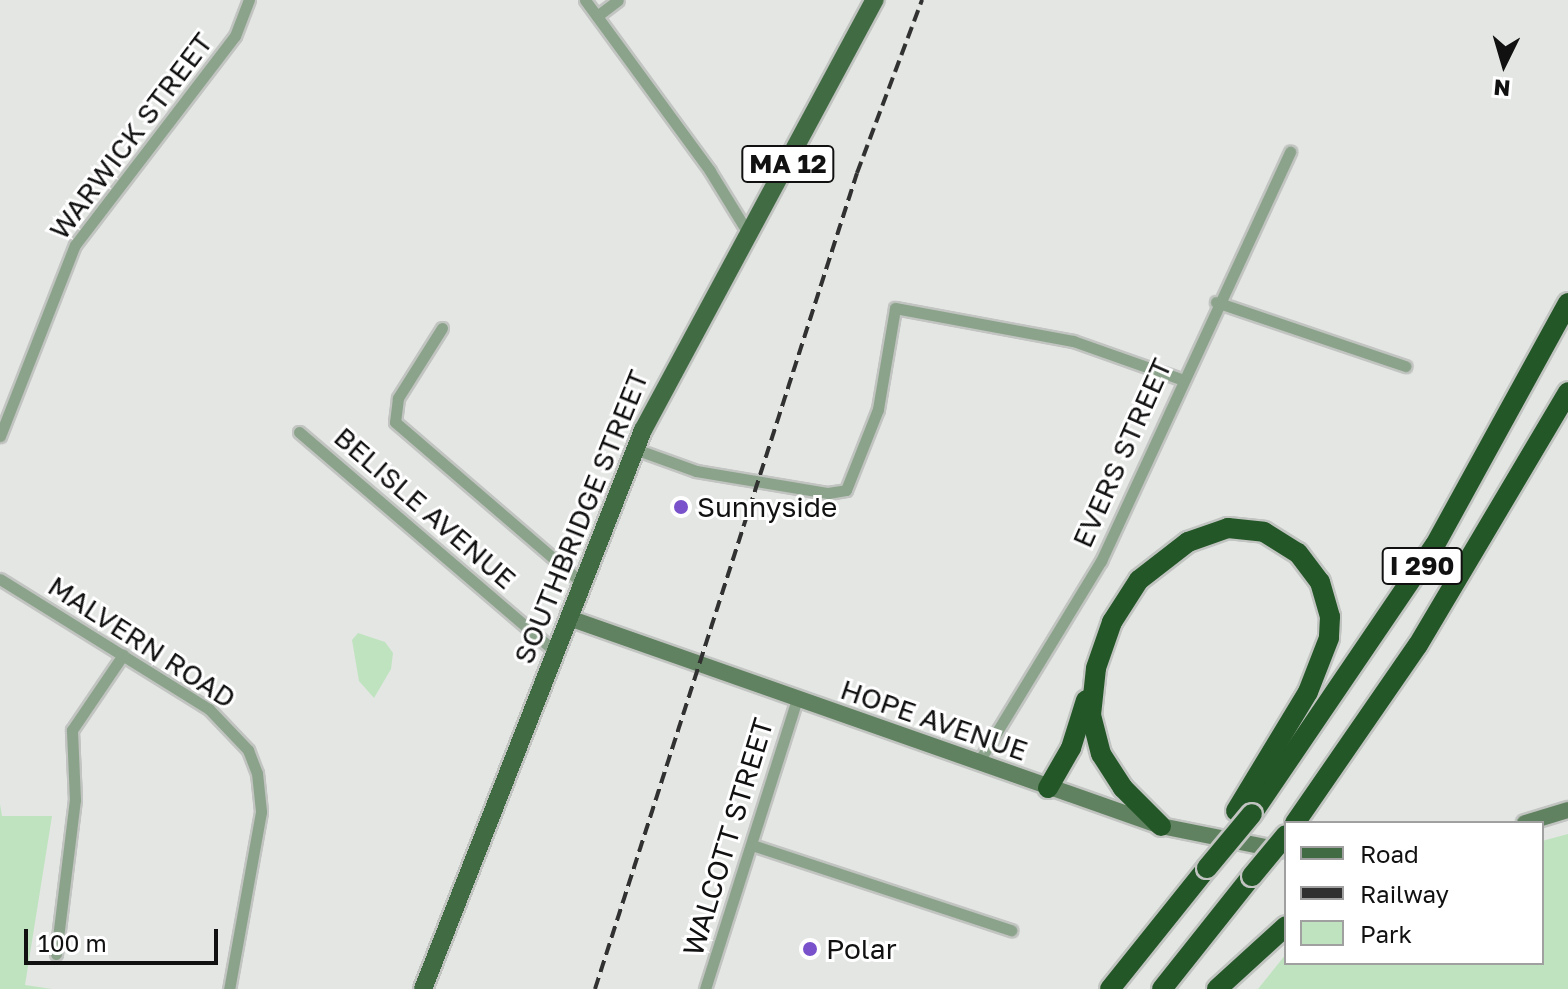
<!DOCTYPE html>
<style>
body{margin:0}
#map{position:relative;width:1568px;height:989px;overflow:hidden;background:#e3e6e3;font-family:"Golos Text",sans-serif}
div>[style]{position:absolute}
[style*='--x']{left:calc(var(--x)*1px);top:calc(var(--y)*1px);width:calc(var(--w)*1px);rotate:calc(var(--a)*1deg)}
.green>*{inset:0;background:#bfe3bf}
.roads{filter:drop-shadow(2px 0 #c1c4c1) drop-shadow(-2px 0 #c1c4c1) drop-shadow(0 2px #c1c4c1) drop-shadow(0 -2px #c1c4c1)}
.minor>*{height:11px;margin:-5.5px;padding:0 5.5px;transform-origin:5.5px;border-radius:5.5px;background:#8ca38b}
.secondary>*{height:16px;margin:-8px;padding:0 8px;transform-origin:8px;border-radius:8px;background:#618260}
.primary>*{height:18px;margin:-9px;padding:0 9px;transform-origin:9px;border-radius:9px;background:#416b42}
.motorway>*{height:20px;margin:-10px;padding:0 10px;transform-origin:10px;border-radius:10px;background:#245727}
.rail>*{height:4px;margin-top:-2px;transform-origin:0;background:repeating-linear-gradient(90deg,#303130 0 12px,transparent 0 18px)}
.bridges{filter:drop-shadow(2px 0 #c1c4c1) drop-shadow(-2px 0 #c1c4c1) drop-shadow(0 2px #c1c4c1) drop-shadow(0 -2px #c1c4c1)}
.motorway-bridge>*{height:20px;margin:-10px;padding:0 10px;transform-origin:10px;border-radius:10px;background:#245727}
.dots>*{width:22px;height:22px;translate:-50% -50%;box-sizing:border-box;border:4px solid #fff;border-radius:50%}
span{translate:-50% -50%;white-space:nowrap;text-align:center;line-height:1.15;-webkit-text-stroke:6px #fff;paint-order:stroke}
.shield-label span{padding:2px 6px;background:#fff;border:2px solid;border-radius:6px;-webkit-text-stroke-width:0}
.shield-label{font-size:26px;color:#101110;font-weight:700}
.street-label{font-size:28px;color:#101110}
.poi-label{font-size:28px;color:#101110}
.left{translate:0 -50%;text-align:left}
.legend{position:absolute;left:1284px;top:821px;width:260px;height:144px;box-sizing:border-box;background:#fff;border:2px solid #9fa09f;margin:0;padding:10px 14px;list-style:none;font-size:24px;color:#101110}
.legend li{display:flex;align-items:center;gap:16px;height:40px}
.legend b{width:40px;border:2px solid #9fa09f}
.north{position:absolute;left:1464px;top:24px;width:80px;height:80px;-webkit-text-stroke:6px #fff;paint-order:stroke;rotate:185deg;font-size:22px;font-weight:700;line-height:32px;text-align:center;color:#101110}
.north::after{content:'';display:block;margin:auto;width:28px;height:36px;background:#101110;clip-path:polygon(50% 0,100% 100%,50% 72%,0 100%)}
.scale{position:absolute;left:24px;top:929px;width:194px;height:36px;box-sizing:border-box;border:4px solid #101110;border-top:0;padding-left:10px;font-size:24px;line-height:28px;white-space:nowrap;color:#101110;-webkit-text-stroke:6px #fff;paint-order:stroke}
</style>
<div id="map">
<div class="green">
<div style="clip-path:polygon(358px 633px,385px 642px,393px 653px,391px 669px,374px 698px,359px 681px,352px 640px)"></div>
<div style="clip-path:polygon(0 804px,2px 816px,52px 816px,25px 985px,52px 989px,0 989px)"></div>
<div style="clip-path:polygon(1568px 834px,1568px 989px,1258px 989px,1286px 954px,1286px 963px,1542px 963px,1542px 841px)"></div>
</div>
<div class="roads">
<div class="minor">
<div style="--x:585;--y:0;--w:212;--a:53.8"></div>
<div style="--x:710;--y:171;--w:73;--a:58.5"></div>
<div style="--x:597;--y:16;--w:26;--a:-37"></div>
<div style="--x:1216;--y:302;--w:200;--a:18.7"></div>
<div style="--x:442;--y:328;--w:83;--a:122.2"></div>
<div style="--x:398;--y:398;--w:24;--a:97"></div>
<div style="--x:395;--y:422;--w:247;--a:40.7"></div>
<div style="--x:299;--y:432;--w:338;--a:40.6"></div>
<div style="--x:0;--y:436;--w:205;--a:-68.6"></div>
<div style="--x:75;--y:245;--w:263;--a:-52.6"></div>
<div style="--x:235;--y:36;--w:39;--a:-69"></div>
<div style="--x:635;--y:449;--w:65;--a:19.8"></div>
<div style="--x:696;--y:471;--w:134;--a:9.5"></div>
<div style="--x:828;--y:493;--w:18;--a:-9"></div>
<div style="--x:846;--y:490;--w:87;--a:-68.4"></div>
<div style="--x:878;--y:409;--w:102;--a:-80.4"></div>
<div style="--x:895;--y:308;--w:181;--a:10.5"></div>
<div style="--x:1073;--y:341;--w:114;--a:19.4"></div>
<div style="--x:0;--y:579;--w:246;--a:31.9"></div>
<div style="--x:209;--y:709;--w:57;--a:46.4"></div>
<div style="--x:248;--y:750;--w:25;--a:69"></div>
<div style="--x:257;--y:773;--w:39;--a:84"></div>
<div style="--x:261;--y:812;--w:180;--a:100.2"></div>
<div style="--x:978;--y:763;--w:237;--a:-58.7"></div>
<div style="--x:1101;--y:561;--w:451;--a:-65.2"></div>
<div style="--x:752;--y:845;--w:273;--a:18.2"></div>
<div style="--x:56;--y:954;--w:155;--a:-83"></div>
<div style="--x:75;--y:800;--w:70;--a:-92.5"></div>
<div style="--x:72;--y:730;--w:91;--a:-55.8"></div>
<div style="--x:705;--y:989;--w:304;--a:-72.4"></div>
</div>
<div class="secondary">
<div style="--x:569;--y:618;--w:627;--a:19.36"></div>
<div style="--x:1161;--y:826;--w:121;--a:11.4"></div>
<div style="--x:1525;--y:823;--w:45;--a:-16.8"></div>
</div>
<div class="primary">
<div style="--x:423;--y:989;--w:601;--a:-68.52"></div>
<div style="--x:643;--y:430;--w:489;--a:-61.7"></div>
</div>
<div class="motorway">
<div style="--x:1048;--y:788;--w:46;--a:-60.1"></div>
<div style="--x:1071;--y:748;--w:50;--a:-72.6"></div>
<div style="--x:1252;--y:814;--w:325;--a:-55.8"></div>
<div style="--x:1435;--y:545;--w:276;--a:-61.2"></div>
<div style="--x:1295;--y:823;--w:216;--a:-55.4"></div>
<div style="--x:1418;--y:645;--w:294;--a:-59.3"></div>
<div style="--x:1161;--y:826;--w:54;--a:-135"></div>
<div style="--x:1123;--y:788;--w:40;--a:-122.9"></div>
<div style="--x:1101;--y:754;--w:40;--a:-104.4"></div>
<div style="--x:1091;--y:715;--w:47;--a:-83.9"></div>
<div style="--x:1096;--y:668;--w:49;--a:-70.8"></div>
<div style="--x:1112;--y:622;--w:50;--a:-57.3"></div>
<div style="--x:1139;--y:580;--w:62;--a:-37.8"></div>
<div style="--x:1188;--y:542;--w:42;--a:-19.3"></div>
<div style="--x:1228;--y:528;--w:36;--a:6"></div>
<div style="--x:1264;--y:532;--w:40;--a:32"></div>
<div style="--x:1298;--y:553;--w:36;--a:53"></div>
<div style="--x:1320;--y:582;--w:36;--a:74"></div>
<div style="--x:1330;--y:617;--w:21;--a:93"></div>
<div style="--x:1329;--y:638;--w:58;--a:111.3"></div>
<div style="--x:1308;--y:692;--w:139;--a:121.2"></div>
<div style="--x:1110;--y:989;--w:155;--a:-51.3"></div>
<div style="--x:1162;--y:989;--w:144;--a:-51.5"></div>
<div style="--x:1217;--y:989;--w:93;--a:-42.4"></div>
</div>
</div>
<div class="rail">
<div style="--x:595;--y:989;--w:857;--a:-72.2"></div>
<div style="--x:857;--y:173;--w:185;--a:-69.4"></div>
</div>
<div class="bridges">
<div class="motorway-bridge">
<div style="--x:1207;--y:868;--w:70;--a:-50.2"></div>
<div style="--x:1252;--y:876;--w:53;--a:-50.3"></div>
</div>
</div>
<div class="dots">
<div style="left:681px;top:507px;background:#7952cb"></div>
<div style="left:810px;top:949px;background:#7952cb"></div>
</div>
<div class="shield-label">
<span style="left:788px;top:164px">MA 12</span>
<span style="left:1422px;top:566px">I 290</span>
</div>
<div class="street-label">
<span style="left:131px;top:136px;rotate:-53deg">WARWICK STREET</span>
<span style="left:1122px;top:453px;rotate:-66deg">EVERS STREET</span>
<span style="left:425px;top:508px;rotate:41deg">BELISLE AVENUE</span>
<span style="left:581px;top:517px;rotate:-68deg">SOUTHBRIDGE STREET</span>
<span style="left:142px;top:642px;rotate:33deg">MALVERN ROAD</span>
<span style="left:934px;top:720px;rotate:19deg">HOPE AVENUE</span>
<span style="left:728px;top:837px;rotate:-73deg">WALCOTT STREET</span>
</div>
<div class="poi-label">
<span class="left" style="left:697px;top:507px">Sunnyside</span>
<span class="left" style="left:826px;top:949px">Polar</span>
</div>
<ul class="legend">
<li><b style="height:10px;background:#416b42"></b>Road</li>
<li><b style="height:10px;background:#303130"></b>Railway</li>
<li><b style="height:22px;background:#bfe3bf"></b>Park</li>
</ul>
<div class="north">N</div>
<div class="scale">100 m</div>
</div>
